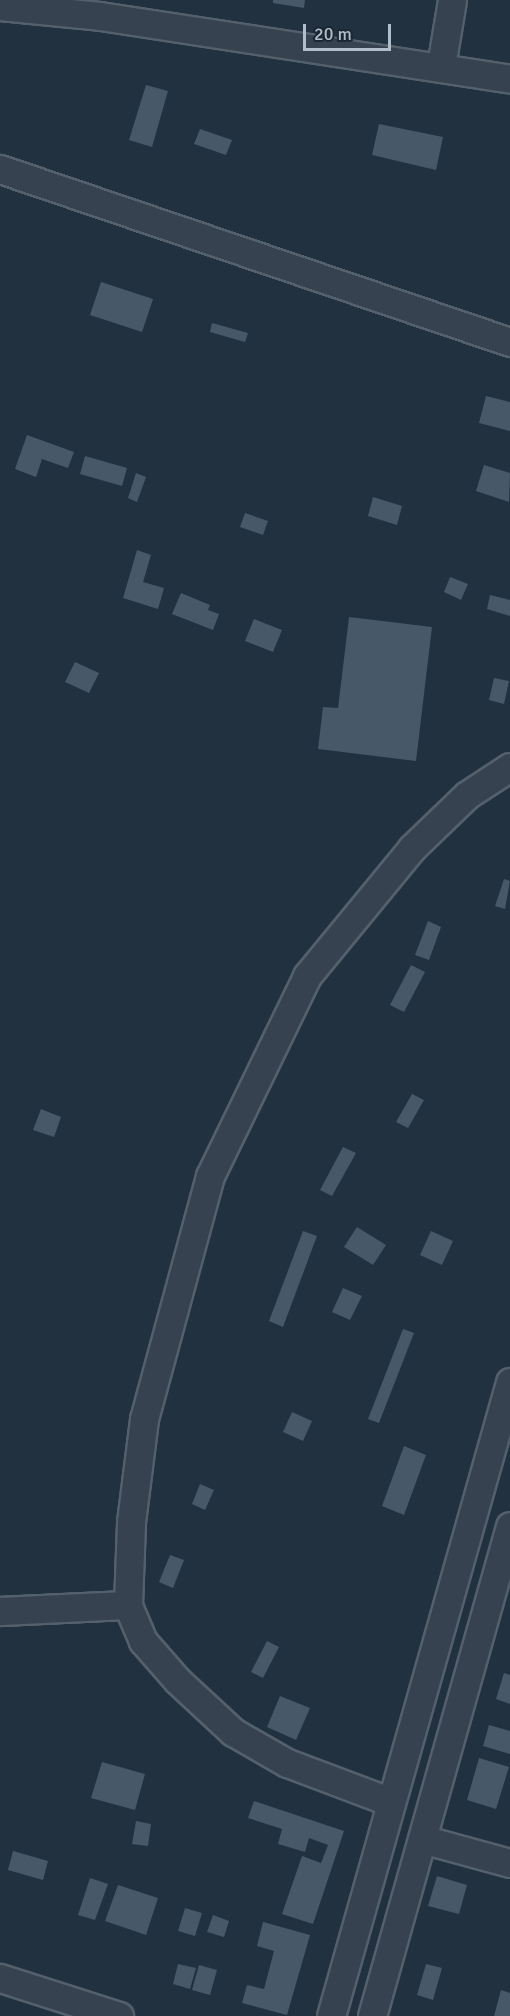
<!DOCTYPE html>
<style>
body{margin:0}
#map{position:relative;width:510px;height:2016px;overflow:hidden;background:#22313f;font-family:Signika,sans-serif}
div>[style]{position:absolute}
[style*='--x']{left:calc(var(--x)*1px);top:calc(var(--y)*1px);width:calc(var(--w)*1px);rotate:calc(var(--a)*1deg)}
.building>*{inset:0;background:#475868}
.roads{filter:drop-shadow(2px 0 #54606c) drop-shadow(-2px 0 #54606c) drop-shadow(0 2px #54606c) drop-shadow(0 -2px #54606c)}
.minor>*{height:27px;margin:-13.5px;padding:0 13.5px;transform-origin:13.5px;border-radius:13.5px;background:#36424f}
span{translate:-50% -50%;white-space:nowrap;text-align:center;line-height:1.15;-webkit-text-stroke:6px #1b2733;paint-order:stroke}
.scale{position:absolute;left:303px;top:24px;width:88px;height:27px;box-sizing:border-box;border:3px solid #b2bdca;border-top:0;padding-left:8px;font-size:18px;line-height:21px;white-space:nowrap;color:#b2bdca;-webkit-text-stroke:4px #1b2733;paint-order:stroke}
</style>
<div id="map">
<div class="building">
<div style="clip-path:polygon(273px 0,305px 0,304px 8px,273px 3px)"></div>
<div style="clip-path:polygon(146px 85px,168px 91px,152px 147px,129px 140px)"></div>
<div style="clip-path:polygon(379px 124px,443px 137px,436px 170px,372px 155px)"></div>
<div style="clip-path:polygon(200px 129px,232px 140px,226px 155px,194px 144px)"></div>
<div style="clip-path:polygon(101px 282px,153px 299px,142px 332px,90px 315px)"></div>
<div style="clip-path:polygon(212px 323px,248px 333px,245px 342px,210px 332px)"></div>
<div style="clip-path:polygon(486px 396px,510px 402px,510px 431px,479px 423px)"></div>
<div style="clip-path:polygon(27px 435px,74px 452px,68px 468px,42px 459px,36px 477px,15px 469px)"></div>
<div style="clip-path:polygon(85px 456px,127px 468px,122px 486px,80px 474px)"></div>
<div style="clip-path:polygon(484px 465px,510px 473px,509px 502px,476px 491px)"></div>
<div style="clip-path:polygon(136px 473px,146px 477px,137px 502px,128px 498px)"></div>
<div style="clip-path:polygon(373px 497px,402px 506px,397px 525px,368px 516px)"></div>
<div style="clip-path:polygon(245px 513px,268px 521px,263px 535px,240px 527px)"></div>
<div style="clip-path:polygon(137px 550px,151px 555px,143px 582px,164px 588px,158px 609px,123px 598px)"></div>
<div style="clip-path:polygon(450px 577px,468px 584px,461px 600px,444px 592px)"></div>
<div style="clip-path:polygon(181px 593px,210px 605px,208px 610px,219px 614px,213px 630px,172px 614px)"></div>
<div style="clip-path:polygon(490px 595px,510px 600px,510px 616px,487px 609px)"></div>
<div style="clip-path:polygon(349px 617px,432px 627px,416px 761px,318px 749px,323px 707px,338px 708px)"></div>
<div style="clip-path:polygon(254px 619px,282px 630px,273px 652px,245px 641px)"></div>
<div style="clip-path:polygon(75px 662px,99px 673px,89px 693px,65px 682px)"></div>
<div style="clip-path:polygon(494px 678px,509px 681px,504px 704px,489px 700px)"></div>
<div style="clip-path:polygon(504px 879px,510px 881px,505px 909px,495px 906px)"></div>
<div style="clip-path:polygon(428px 921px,441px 927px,429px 960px,415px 955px)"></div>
<div style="clip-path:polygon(411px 965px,425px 972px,404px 1012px,390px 1005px)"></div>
<div style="clip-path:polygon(412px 1094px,424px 1100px,408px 1128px,396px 1122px)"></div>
<div style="clip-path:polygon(41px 1109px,61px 1117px,54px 1137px,33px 1130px)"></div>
<div style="clip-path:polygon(343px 1147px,356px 1153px,332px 1196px,320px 1190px)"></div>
<div style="clip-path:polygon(357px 1227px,386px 1245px,373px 1265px,344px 1247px)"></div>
<div style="clip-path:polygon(303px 1231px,317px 1236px,283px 1327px,269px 1321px)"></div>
<div style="clip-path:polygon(431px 1231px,453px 1241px,442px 1265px,420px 1255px)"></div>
<div style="clip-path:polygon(343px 1288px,362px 1296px,350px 1320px,332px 1312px)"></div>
<div style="clip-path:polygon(403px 1329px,414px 1333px,379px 1423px,368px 1419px)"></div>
<div style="clip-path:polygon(292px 1412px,312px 1421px,303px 1441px,283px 1432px)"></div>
<div style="clip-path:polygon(404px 1446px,426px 1455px,404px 1515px,382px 1506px)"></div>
<div style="clip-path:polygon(200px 1484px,214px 1490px,205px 1510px,192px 1504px)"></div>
<div style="clip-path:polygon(170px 1555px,184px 1560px,173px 1588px,159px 1582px)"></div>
<div style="clip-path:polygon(267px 1641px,279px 1647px,263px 1678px,251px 1672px)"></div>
<div style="clip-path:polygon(504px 1673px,510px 1675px,510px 1704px,496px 1699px)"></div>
<div style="clip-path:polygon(280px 1696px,310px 1708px,296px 1740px,267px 1727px)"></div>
<div style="clip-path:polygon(489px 1725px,510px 1731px,510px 1754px,483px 1746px)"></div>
<div style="clip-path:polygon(479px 1758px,509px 1767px,496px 1809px,467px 1800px)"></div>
<div style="clip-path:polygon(102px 1762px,145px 1774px,135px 1810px,91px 1798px)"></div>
<div style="clip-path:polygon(254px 1801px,344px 1831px,313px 1924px,282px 1914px,302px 1856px,321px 1863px,328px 1845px,309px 1838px,305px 1852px,278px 1844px,282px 1829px,248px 1818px)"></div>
<div style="clip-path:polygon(136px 1821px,151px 1824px,148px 1846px,132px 1844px)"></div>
<div style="clip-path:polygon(13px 1851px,48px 1861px,43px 1880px,8px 1870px)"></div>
<div style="clip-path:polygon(437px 1876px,467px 1885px,459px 1914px,428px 1906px)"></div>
<div style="clip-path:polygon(90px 1878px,108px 1884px,95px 1920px,78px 1915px)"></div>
<div style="clip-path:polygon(118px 1885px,158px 1898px,146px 1935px,105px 1921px)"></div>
<div style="clip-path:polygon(185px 1908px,202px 1913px,195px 1936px,178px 1931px)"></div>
<div style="clip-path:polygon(213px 1915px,229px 1921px,224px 1937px,207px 1932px)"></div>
<div style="clip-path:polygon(263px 1922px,310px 1935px,287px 2015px,242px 2003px,247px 1985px,264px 1989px,274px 1951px,257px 1946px)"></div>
<div style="clip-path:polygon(178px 1964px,196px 1968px,190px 1989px,173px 1984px)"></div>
<div style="clip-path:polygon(426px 1964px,442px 1968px,433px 2000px,417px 1995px)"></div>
<div style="clip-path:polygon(199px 1965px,217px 1970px,210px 1995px,192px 1990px)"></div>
<div style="clip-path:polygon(501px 1990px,510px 1993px,510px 2016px,494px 2016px)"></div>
</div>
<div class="roads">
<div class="minor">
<div style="--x:0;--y:6;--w:100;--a:5.7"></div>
<div style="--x:100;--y:16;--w:415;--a:8.7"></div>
<div style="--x:441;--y:66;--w:67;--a:-80.5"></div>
<div style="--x:0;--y:169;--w:539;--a:18.74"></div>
<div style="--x:0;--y:1611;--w:128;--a:-2.7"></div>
<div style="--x:391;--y:1802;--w:111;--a:-159.4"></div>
<div style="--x:287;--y:1763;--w:62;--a:-150.1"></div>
<div style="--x:233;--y:1732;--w:76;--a:-137.1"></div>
<div style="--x:177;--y:1680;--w:52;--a:-131.1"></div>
<div style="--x:143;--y:1641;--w:39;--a:-113"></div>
<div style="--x:128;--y:1605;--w:83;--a:-87.9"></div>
<div style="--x:131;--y:1522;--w:104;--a:-82.8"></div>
<div style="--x:144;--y:1419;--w:252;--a:-74.8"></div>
<div style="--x:210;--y:1176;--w:222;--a:-64.1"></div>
<div style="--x:307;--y:976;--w:166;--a:-50.6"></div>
<div style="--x:412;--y:848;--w:76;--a:-43.9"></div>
<div style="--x:467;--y:795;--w:51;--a:-33.1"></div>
<div style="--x:422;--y:1839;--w:91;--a:15.3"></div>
<div style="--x:0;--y:1978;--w:125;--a:17.7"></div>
<div style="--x:331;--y:2016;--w:659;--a:-74.23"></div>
<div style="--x:372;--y:2016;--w:509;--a:-74.27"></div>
</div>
</div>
<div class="scale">20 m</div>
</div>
